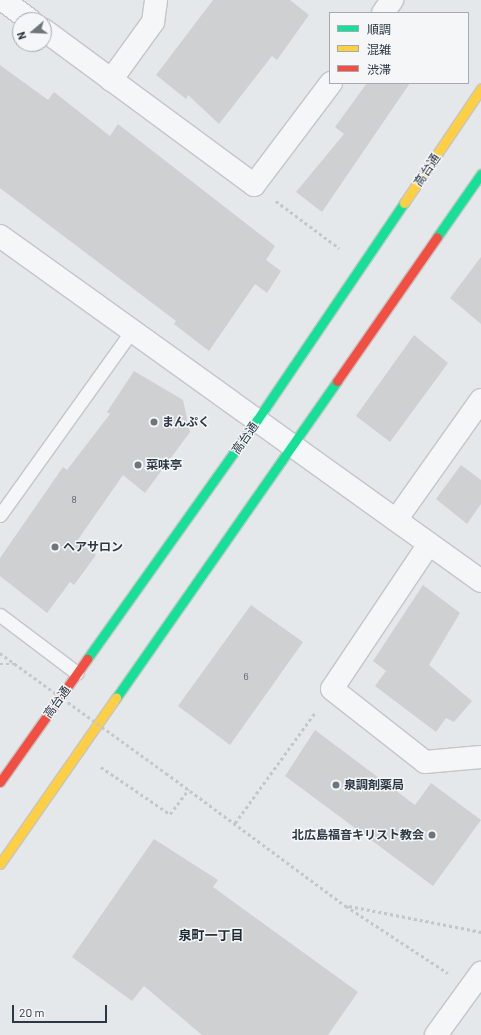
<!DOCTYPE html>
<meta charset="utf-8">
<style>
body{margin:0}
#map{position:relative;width:481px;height:1035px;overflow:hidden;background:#e5e8ea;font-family:Barlow,"Noto Sans JP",sans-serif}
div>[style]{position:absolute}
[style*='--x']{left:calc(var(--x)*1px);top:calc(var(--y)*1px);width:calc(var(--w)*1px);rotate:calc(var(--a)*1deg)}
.building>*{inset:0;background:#ced0d2}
.path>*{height:2.5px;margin-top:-1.25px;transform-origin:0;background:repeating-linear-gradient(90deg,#c3c7c9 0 3px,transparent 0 6px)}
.roads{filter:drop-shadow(1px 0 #c3c6c8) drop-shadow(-1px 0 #c3c6c8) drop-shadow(0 1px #c3c6c8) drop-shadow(0 -1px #c3c6c8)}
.lane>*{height:13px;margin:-6.5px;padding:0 6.5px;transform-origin:6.5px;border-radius:6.5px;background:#f5f6f7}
.street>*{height:22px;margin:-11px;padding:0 11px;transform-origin:11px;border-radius:11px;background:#f5f6f7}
.fast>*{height:9px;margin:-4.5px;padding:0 4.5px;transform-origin:4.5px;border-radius:4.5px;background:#16e098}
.slow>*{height:9px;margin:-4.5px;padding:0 4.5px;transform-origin:4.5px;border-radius:4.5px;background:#ffcf43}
.jam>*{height:9px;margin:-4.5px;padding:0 4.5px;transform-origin:4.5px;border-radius:4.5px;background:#f24e42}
.path-bridge>*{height:2.5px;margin-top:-1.25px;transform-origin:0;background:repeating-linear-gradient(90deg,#c3c7c9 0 3px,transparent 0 6px)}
.dots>*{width:11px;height:11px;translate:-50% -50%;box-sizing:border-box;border:2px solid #f4f6f8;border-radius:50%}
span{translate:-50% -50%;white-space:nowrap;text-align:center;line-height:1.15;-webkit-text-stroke:3px #f4f6f8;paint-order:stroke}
.number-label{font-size:10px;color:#555f68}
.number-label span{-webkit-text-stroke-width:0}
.street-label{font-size:12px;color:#2c3843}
.poi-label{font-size:12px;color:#2c3843;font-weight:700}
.left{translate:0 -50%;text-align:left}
.right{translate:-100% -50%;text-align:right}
.neighbourhood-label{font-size:13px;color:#1e2934;font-weight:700}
.legend{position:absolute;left:329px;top:12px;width:140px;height:72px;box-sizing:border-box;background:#f4f6f8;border:1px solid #a4aab0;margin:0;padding:5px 7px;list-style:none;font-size:12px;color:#2c3843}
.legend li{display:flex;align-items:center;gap:8px;height:20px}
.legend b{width:20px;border:1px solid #a4aab0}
.north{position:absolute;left:12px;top:12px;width:40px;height:40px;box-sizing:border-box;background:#f4f6f8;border:1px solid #a4aab0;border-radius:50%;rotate:251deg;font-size:11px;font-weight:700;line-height:16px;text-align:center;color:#2c3843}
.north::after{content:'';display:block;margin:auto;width:14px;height:18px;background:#6d767d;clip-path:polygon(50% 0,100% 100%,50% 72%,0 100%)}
.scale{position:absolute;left:12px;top:1005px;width:95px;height:18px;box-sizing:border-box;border:2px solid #2c3843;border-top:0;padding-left:5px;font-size:12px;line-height:14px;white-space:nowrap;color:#2c3843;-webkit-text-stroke:3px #f4f6f8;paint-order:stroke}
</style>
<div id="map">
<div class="building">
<div style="clip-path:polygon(213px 0,290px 0,309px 15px,277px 60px,272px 56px,219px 124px,188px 95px,186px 99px,156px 75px)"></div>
<div style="clip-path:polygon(0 65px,48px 100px,54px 92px,110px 136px,118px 124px,275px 246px,266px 260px,281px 271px,267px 293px,255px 284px,209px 351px,174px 324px,176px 321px,0 188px)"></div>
<div style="clip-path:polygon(367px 83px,410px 83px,322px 212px,296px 192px,344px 134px,335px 127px)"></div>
<div style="clip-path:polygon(481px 257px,481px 324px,450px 298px)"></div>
<div style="clip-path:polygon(414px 335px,448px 363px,390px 442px,356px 416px)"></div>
<div style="clip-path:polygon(134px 371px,183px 400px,190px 432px,145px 493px,123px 475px,77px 541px,96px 555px,74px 585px,70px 582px,47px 613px,0 576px,0 558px,63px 467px,67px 470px,110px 414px,107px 412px)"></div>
<div style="clip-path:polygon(461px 465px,481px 480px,481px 504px,467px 524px,436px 499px)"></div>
<div style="clip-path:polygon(423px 585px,460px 613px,429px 665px,472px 701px,454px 722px,446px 718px,436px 732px,375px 686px,386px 671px,373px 661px)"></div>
<div style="clip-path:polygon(251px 605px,303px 642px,230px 745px,178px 706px)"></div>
<div style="clip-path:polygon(315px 730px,415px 805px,431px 783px,481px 820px,433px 886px,285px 776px)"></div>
<div style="clip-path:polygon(154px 839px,218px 880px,213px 887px,358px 992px,328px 1035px,202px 1035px,144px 986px,132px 1001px,72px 957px)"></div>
</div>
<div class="path">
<div style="--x:276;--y:201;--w:79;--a:36.7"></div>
<div style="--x:0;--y:664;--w:15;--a:0"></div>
<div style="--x:101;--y:767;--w:83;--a:34.3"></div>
<div style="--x:170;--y:814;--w:31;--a:-53"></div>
<div style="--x:166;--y:773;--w:224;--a:36.5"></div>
<div style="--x:346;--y:906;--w:122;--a:33.3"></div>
<div style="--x:235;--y:823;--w:138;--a:-54.1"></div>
<div style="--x:349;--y:906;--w:135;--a:11.1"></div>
</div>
<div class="roads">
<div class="lane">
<div style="--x:0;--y:515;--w:225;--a:-54.4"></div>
<div style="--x:0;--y:615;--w:96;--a:37"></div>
</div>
<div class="street">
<div style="--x:3;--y:0;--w:34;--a:37"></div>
<div style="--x:383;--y:13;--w:16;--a:-55"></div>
<div style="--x:44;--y:30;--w:261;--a:36.4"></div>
<div style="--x:254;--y:185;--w:128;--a:-53"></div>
<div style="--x:111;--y:80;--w:72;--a:-54.1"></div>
<div style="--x:153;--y:22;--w:22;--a:-82"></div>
<div style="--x:0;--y:236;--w:592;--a:35.65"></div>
<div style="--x:396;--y:520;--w:147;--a:-54.7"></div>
<div style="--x:429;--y:544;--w:174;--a:123.8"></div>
<div style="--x:332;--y:689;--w:118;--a:38.1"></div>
<div style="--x:425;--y:762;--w:56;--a:-5.1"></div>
<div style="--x:436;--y:1035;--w:77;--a:-54"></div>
</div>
<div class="fast">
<div style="--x:437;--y:237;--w:77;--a:-55.1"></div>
<div style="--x:87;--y:659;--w:293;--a:-54.6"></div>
<div style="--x:257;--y:420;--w:262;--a:-55.9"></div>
<div style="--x:116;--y:698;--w:386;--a:-55.1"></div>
</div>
<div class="slow">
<div style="--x:404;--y:203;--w:138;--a:-56"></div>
<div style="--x:0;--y:864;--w:203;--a:-55.1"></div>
</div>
<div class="jam">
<div style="--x:337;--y:381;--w:175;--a:-55.2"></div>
<div style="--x:0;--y:782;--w:151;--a:-54.7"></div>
</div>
</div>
<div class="path-bridge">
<div style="--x:0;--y:653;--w:205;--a:35.9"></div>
</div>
<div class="dots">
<div style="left:154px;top:422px;background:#6d767d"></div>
<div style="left:138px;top:465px;background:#6d767d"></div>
<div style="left:55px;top:547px;background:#6d767d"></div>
<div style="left:336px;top:785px;background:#6d767d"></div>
<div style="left:432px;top:835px;background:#6d767d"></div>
</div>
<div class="number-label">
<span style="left:74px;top:500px">8</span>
<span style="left:246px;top:677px">6</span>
</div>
<div class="street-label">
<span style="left:427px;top:170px;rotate:-56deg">高台通</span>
<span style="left:245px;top:438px;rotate:-55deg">高台通</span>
<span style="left:57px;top:702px;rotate:-54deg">高台通</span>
</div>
<div class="poi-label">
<span class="left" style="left:162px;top:422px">まんぷく</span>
<span class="left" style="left:146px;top:465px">菜味亭</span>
<span class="left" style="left:63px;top:547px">ヘアサロン</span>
<span class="left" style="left:344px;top:785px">泉調剤薬局</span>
<span class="right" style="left:424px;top:835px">北広島福音キリスト教会</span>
</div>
<div class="neighbourhood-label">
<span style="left:211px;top:935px">泉町一丁目</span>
</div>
<ul class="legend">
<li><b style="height:5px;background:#16e098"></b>順調</li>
<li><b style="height:5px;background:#ffcf43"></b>混雑</li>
<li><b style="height:5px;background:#f24e42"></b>渋滞</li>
</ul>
<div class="north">N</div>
<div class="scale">20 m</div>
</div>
